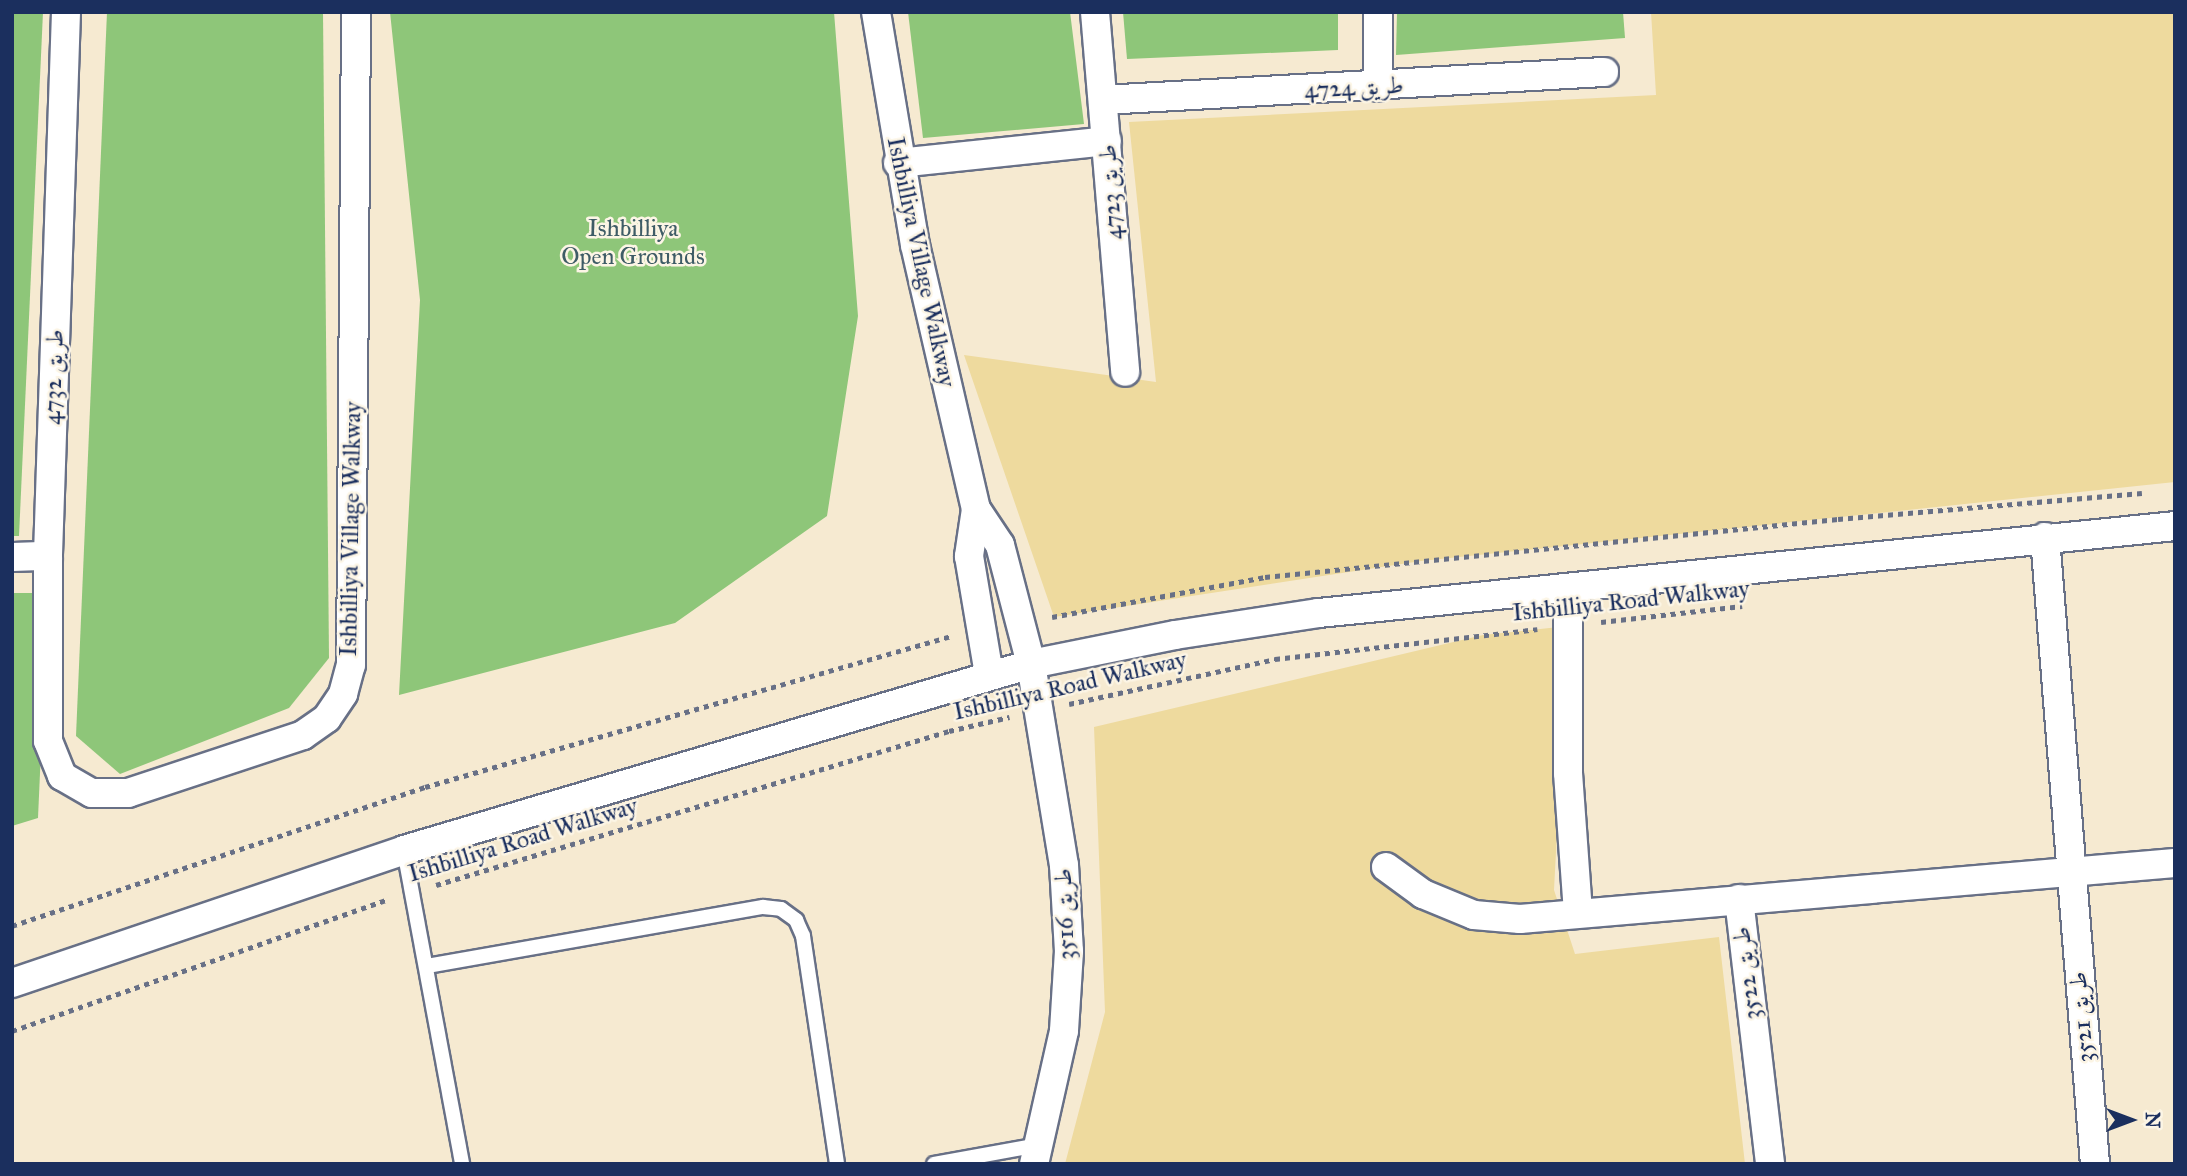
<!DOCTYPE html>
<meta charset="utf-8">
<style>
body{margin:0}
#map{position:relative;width:2187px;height:1176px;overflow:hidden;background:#f6ead1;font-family:"IM FELL Great Primer",Amiri,serif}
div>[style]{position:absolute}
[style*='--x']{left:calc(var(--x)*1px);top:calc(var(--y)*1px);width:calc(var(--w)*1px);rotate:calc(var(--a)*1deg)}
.green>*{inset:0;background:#8ec679}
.sand>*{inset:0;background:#eeda9e}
.path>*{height:4.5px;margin-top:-2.25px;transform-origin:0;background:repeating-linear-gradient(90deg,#687086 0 5px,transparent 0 10px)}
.roads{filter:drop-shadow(2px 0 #687086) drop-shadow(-2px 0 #687086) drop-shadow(0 2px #687086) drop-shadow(0 -2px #687086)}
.lane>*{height:14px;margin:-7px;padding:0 7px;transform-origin:7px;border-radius:7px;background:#fff}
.street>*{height:28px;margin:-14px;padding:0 14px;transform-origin:14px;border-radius:14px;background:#fff}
span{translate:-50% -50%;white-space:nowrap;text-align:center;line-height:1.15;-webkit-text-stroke:5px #fcf5e5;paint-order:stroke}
.street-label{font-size:24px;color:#1b2f5e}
.park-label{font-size:24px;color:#3e5c66}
.frame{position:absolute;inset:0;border:14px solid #1b2f5e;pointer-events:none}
.north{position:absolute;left:2096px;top:1085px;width:70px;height:70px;-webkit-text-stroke:5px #fcf5e5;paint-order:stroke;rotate:90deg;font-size:19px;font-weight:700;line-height:28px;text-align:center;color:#1b2f5e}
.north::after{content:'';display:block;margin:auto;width:24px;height:32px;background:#1b2f5e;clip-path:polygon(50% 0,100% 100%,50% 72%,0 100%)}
</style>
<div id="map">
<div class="green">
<div style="clip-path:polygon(12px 12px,43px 12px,19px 536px,12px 536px)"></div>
<div style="clip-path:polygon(107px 12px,323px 12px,329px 658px,289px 708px,120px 774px,76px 736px)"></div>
<div style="clip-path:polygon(390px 12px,834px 12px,858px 316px,827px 516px,675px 623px,399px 695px,420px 300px)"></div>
<div style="clip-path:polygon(908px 12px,1070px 12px,1084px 124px,923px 138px)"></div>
<div style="clip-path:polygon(1123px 12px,1338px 12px,1338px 50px,1127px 59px)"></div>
<div style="clip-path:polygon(1397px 12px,1623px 12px,1625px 38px,1396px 55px)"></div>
<div style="clip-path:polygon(12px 593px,48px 593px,38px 818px,12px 826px)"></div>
</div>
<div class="sand">
<div style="clip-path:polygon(1651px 12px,2175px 12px,2175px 482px,1421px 561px,1054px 617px,964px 355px,1156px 382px,1129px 122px,1656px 95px)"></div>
<div style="clip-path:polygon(1568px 626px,1554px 890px,1575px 954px,1719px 937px,1745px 1164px,1065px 1164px,1105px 1012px,1094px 727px,1483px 635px)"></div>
</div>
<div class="path">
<div style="--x:1052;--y:617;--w:217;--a:-10.6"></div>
<div style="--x:1265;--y:577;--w:576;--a:-5.78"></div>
<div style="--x:1838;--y:519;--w:305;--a:-4.9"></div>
<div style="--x:1601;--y:622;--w:142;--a:-6.5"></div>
<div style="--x:1069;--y:704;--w:211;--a:-12.3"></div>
<div style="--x:1275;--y:659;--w:264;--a:-6.5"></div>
<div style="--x:436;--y:885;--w:536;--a:-16.71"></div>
<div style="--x:949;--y:731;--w:62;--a:-13.1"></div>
<div style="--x:12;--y:926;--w:436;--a:-18.6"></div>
<div style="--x:425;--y:787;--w:547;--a:-16.02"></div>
<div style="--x:12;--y:1031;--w:398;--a:-19.3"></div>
</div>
<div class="roads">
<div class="lane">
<div style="--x:404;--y:850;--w:319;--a:79.5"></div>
<div style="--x:427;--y:966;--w:341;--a:-10"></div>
<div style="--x:763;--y:907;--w:18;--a:6"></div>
<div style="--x:781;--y:909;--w:19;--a:36"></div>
<div style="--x:796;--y:920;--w:17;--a:66"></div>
<div style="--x:803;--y:936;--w:231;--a:81.5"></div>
<div style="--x:934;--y:1164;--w:107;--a:-10.3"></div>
</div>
<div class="street">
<div style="--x:66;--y:12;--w:544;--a:91.9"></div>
<div style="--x:48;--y:556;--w:185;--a:90"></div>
<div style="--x:48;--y:741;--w:38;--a:68"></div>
<div style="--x:62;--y:776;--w:34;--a:30"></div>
<div style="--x:92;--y:793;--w:36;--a:0"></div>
<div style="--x:128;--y:793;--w:184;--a:-18.3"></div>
<div style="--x:303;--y:735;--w:29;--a:-35"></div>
<div style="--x:327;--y:718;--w:29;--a:-56"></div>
<div style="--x:343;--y:694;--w:30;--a:-75"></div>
<div style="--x:351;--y:665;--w:653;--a:-89.56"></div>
<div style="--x:876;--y:12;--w:236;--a:80.5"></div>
<div style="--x:915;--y:245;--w:271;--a:77"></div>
<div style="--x:976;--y:509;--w:43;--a:56.3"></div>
<div style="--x:1000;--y:545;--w:123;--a:75.4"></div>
<div style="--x:1031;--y:664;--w:204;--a:80.7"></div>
<div style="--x:1064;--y:865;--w:86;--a:86.7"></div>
<div style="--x:1069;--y:951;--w:80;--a:93.6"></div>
<div style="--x:1064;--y:1031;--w:136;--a:102.7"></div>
<div style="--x:1095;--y:12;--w:361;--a:85.2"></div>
<div style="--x:1378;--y:12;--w:75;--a:90"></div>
<div style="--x:1103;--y:100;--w:502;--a:-3.2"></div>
<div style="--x:898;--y:163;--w:210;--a:-6"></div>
<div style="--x:976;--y:509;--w:48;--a:98.5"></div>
<div style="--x:969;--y:556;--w:120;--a:80.4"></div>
<div style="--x:2045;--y:537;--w:629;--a:85.44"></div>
<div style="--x:12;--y:557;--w:36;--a:-2"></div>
<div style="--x:1568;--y:591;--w:182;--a:90"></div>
<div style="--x:1568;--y:773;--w:139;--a:85.9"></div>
<div style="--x:1386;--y:867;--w:46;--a:36.1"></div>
<div style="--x:1423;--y:894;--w:55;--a:22.4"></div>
<div style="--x:1474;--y:915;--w:46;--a:5"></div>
<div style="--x:1520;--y:919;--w:657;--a:-4.89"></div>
<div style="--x:1739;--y:899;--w:267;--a:83.3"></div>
<div style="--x:12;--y:983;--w:414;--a:-18.7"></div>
<div style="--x:404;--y:850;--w:654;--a:-16.52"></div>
<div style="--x:1031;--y:664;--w:147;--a:-11.4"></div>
<div style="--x:1175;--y:635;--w:146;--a:-8.7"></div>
<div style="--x:1319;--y:613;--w:860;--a:-5.8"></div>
</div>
</div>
<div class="street-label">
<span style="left:1354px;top:88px;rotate:-3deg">طريق 4724</span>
<span style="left:1111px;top:192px;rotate:-94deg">طريق 4723</span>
<span style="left:921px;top:262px;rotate:78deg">Ishbilliya Village Walkway</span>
<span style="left:54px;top:377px;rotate:-88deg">طريق 4732</span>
<span style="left:351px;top:529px;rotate:-89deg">Ishbilliya Village Walkway</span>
<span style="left:1631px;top:601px;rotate:-6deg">Ishbilliya Road Walkway</span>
<span style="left:1070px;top:686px;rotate:-13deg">Ishbilliya Road Walkway</span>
<span style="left:523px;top:840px;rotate:-17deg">Ishbilliya Road Walkway</span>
<span style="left:1065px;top:914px;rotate:-92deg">طريق 3516</span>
<span style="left:1747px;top:973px;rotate:-97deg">طريق 3522</span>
<span style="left:2082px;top:1017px;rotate:-95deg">طريق 3521</span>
</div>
<div class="park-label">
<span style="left:633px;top:243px">Ishbilliya<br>Open Grounds</span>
</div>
<div class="frame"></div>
<div class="north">N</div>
</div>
